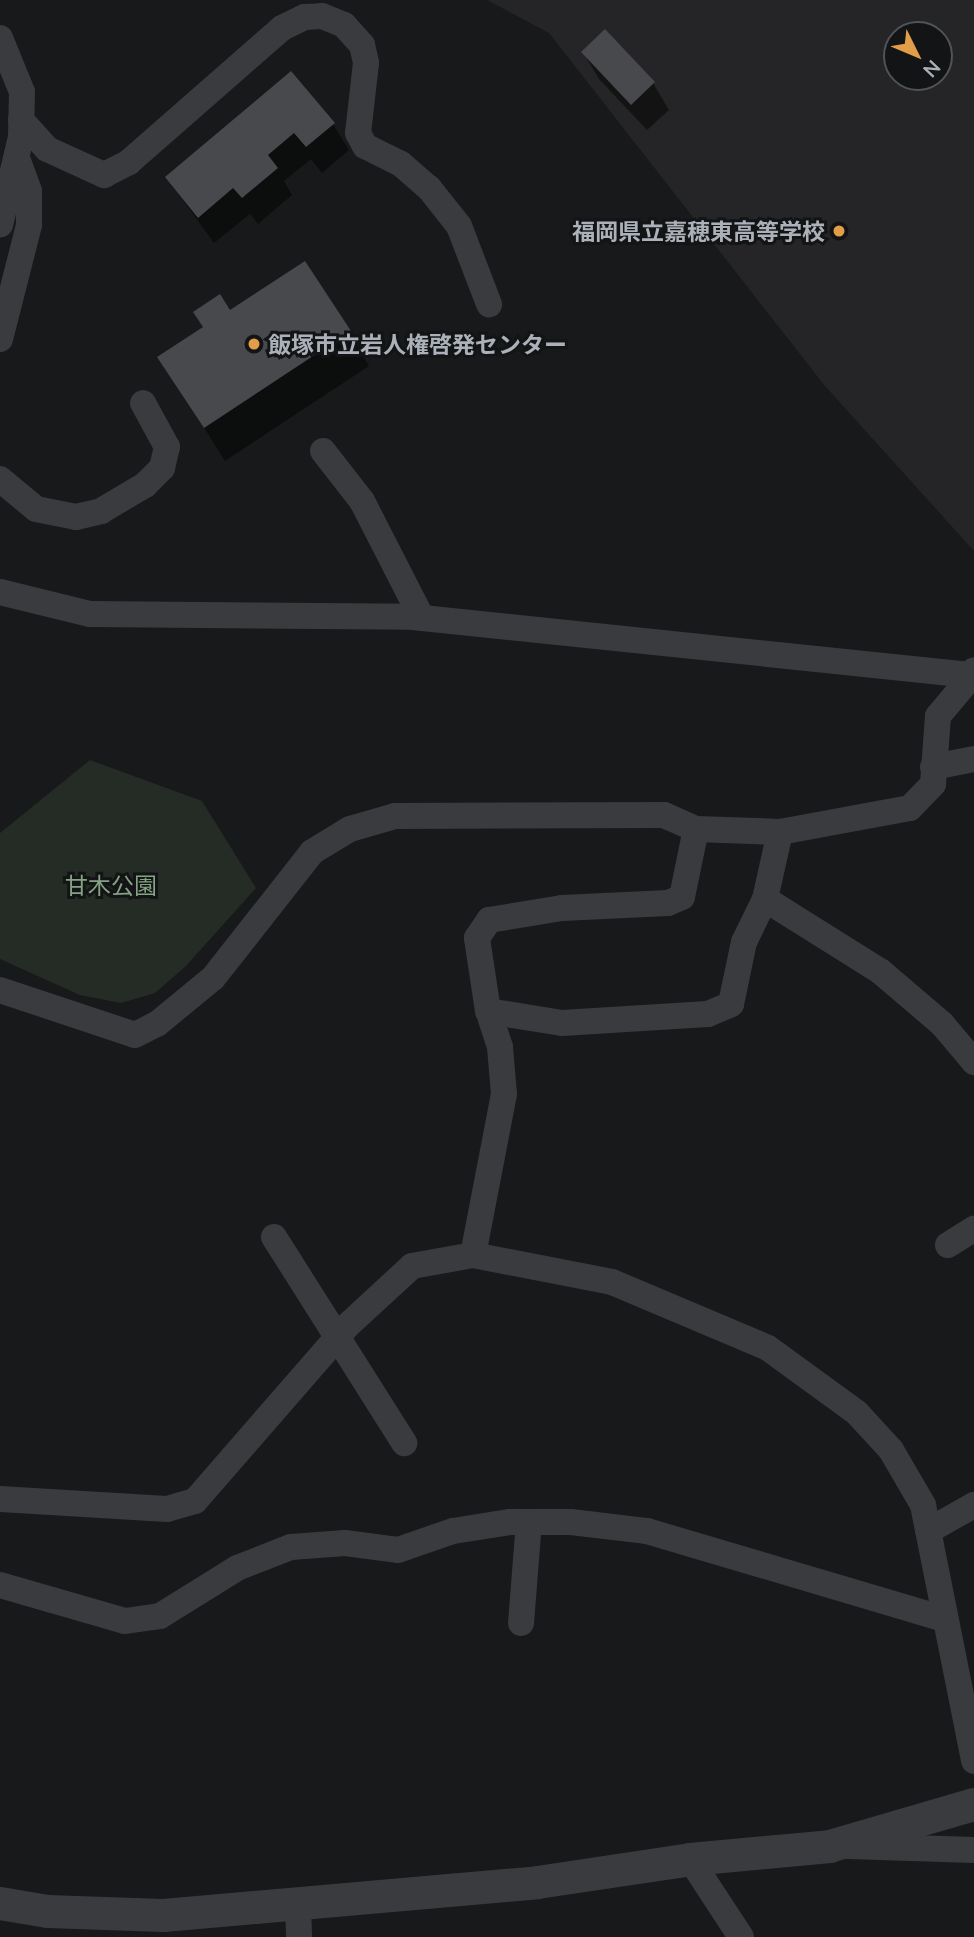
<!DOCTYPE html>
<meta charset="utf-8">
<style>
body{margin:0}
#map{position:relative;width:974px;height:1937px;overflow:hidden;background:#18191a;font-family:Lato,"Noto Sans JP",sans-serif}
div>[style]{position:absolute}
[style*='--x']{left:calc(var(--x)*1px);top:calc(var(--y)*1px);width:calc(var(--w)*1px);rotate:calc(var(--a)*1deg)}
.built>*{inset:0;background:#252527}
.green>*{inset:0;background:#252c25}
.shadow>*{inset:0;background:#0007}
.building>*{inset:0;background:#48494d}
.minor>*{height:26px;margin:-13px;padding:0 13px;transform-origin:13px;border-radius:13px;background:#3a3b3f}
.tertiary>*{height:33px;margin:-16.5px;padding:0 16.5px;transform-origin:16.5px;border-radius:16.5px;background:#3a3b3f}
.dots>*{width:19px;height:19px;translate:-50% -50%;box-sizing:border-box;border:4px solid #131415;border-radius:50%}
span{translate:-50% -50%;white-space:nowrap;text-align:center;line-height:1.15;-webkit-text-stroke:6px #131415;paint-order:stroke}
.poi-label{font-size:23px;color:#acb1b9;font-weight:700}
.right{translate:-100% -50%;text-align:right}
.left{translate:0 -50%;text-align:left}
.park-label{font-size:23px;color:#86a285}
.north{position:absolute;left:883px;top:21px;width:70px;height:70px;box-sizing:border-box;background:#131415;border:2px solid #505357;border-radius:50%;rotate:133deg;font-size:19px;font-weight:700;line-height:28px;text-align:center;color:#acb1b9}
.north::after{content:'';display:block;margin:auto;width:24px;height:32px;background:#e29d48;clip-path:polygon(50% 0,100% 100%,50% 72%,0 100%)}
</style>
<div id="map">
<div class="built">
<div style="clip-path:polygon(evenodd,487px 0,974px 0,974px 551px,825px 386px,549px 33px,487px 0,897px 35px,939px 35px,939px 77px,897px 77px,897px 35px)"></div>
</div>
<div class="green">
<div style="clip-path:polygon(90px 760px,202px 801px,256px 888px,186px 966px,155px 993px,121px 1003px,80px 995px,0 959px,0 833px)"></div>
</div>
<div class="shadow">
<div style="clip-path:polygon(583px 52px,653px 83px,669px 110px,647px 130px,599px 79px)"></div>
<div style="clip-path:polygon(291px 74px,333px 124px,349px 150px,322px 173px,311px 159px,284px 181px,292px 195px,258px 224px,250px 214px,214px 243px,167px 178px)"></div>
<div style="clip-path:polygon(230px 313px,349px 332px,369px 366px,225px 461px,160px 358px)"></div>
</div>
<div class="building">
<div style="clip-path:polygon(605px 29px,655px 82px,631px 105px,581px 52px)"></div>
<div style="clip-path:polygon(291px 71px,335px 123px,306px 147px,294px 133px,268px 155px,278px 168px,242px 198px,233px 188px,198px 218px,165px 177px)"></div>
<div style="clip-path:polygon(305px 261px,351px 331px,204px 428px,157px 357px,203px 327px,193px 312px,220px 294px,230px 310px)"></div>
</div>
<div class="minor">
<div style="--x:0;--y:38;--w:58;--a:67.8"></div>
<div style="--x:22;--y:92;--w:45;--a:91.3"></div>
<div style="--x:21;--y:137;--w:90;--a:103.4"></div>
<div style="--x:21;--y:120;--w:39;--a:48"></div>
<div style="--x:47;--y:149;--w:63;--a:24.5"></div>
<div style="--x:104;--y:175;--w:28;--a:-27"></div>
<div style="--x:129;--y:162;--w:203;--a:-41.2"></div>
<div style="--x:282;--y:28;--w:25;--a:-26"></div>
<div style="--x:305;--y:17;--w:17;--a:-3"></div>
<div style="--x:322;--y:16;--w:24;--a:22"></div>
<div style="--x:344;--y:25;--w:27;--a:48"></div>
<div style="--x:362;--y:45;--w:18;--a:77"></div>
<div style="--x:366;--y:63;--w:70;--a:96.5"></div>
<div style="--x:358;--y:133;--w:15;--a:62"></div>
<div style="--x:365;--y:146;--w:40;--a:26.6"></div>
<div style="--x:401;--y:164;--w:37;--a:41"></div>
<div style="--x:429;--y:188;--w:48;--a:51.7"></div>
<div style="--x:459;--y:226;--w:84;--a:69"></div>
<div style="--x:0;--y:339;--w:118;--a:-75.7"></div>
<div style="--x:29;--y:225;--w:34;--a:-90"></div>
<div style="--x:29;--y:191;--w:35;--a:-110"></div>
<div style="--x:323;--y:451;--w:63;--a:52"></div>
<div style="--x:362;--y:501;--w:131;--a:62.9"></div>
<div style="--x:0;--y:479;--w:47;--a:39.8"></div>
<div style="--x:36;--y:509;--w:41;--a:11.3"></div>
<div style="--x:76;--y:517;--w:26;--a:-13"></div>
<div style="--x:101;--y:511;--w:51;--a:-30.6"></div>
<div style="--x:145;--y:485;--w:24;--a:-45"></div>
<div style="--x:162;--y:468;--w:22;--a:-77"></div>
<div style="--x:167;--y:447;--w:50;--a:-118.6"></div>
<div style="--x:0;--y:592;--w:93;--a:13.7"></div>
<div style="--x:90;--y:614;--w:323;--a:0.5"></div>
<div style="--x:413;--y:617;--w:560;--a:5.94"></div>
<div style="--x:970;--y:675;--w:6;--a:-51"></div>
<div style="--x:933;--y:767;--w:42;--a:-11"></div>
<div style="--x:765;--y:899;--w:136;--a:32.1"></div>
<div style="--x:880;--y:971;--w:82;--a:40.5"></div>
<div style="--x:942;--y:1024;--w:50;--a:49.9"></div>
<div style="--x:0;--y:990;--w:142;--a:18.4"></div>
<div style="--x:135;--y:1035;--w:25;--a:-27"></div>
<div style="--x:157;--y:1024;--w:72;--a:-39.4"></div>
<div style="--x:213;--y:978;--w:160;--a:-51.8"></div>
<div style="--x:312;--y:852;--w:44;--a:-31.2"></div>
<div style="--x:350;--y:829;--w:47;--a:-16.1"></div>
<div style="--x:395;--y:816;--w:269;--a:-0.2"></div>
<div style="--x:664;--y:815;--w:35;--a:24"></div>
<div style="--x:696;--y:829;--w:84;--a:2"></div>
<div style="--x:780;--y:832;--w:132;--a:-10.5"></div>
<div style="--x:910;--y:808;--w:33;--a:-46"></div>
<div style="--x:933;--y:784;--w:68;--a:-85.8"></div>
<div style="--x:938;--y:716;--w:56;--a:-50.1"></div>
<div style="--x:488;--y:1011;--w:74;--a:-98.6"></div>
<div style="--x:477;--y:938;--w:22;--a:-56"></div>
<div style="--x:489;--y:920;--w:74;--a:-9.3"></div>
<div style="--x:562;--y:908;--w:106;--a:-2.7"></div>
<div style="--x:668;--y:903;--w:15;--a:-23"></div>
<div style="--x:682;--y:897;--w:69;--a:-78.4"></div>
<div style="--x:274;--y:1237;--w:244;--a:57.7"></div>
<div style="--x:948;--y:1245;--w:31;--a:-32"></div>
<div style="--x:473;--y:1255;--w:164;--a:-79.1"></div>
<div style="--x:504;--y:1094;--w:47;--a:-94.9"></div>
<div style="--x:500;--y:1047;--w:38;--a:-108"></div>
<div style="--x:488;--y:1011;--w:75;--a:9.2"></div>
<div style="--x:562;--y:1023;--w:146;--a:-3.5"></div>
<div style="--x:708;--y:1014;--w:25;--a:-23"></div>
<div style="--x:731;--y:1004;--w:63;--a:-78.2"></div>
<div style="--x:744;--y:942;--w:48;--a:-64"></div>
<div style="--x:765;--y:899;--w:69;--a:-77.4"></div>
<div style="--x:0;--y:1499;--w:167;--a:3.4"></div>
<div style="--x:167;--y:1509;--w:29;--a:-16"></div>
<div style="--x:195;--y:1501;--w:232;--a:-49"></div>
<div style="--x:347;--y:1326;--w:88;--a:-42.7"></div>
<div style="--x:412;--y:1266;--w:62;--a:-10.2"></div>
<div style="--x:473;--y:1255;--w:142;--a:11"></div>
<div style="--x:612;--y:1282;--w:169;--a:22.9"></div>
<div style="--x:768;--y:1348;--w:110;--a:36.1"></div>
<div style="--x:857;--y:1413;--w:50;--a:47.4"></div>
<div style="--x:891;--y:1450;--w:64;--a:59.8"></div>
<div style="--x:923;--y:1505;--w:261;--a:78.7"></div>
<div style="--x:928;--y:1531;--w:53;--a:-29.5"></div>
<div style="--x:0;--y:1585;--w:130;--a:16.1"></div>
<div style="--x:125;--y:1621;--w:35;--a:-8"></div>
<div style="--x:160;--y:1616;--w:91;--a:-31.9"></div>
<div style="--x:237;--y:1568;--w:58;--a:-21.3"></div>
<div style="--x:291;--y:1547;--w:54;--a:-4.2"></div>
<div style="--x:345;--y:1543;--w:53;--a:7.5"></div>
<div style="--x:398;--y:1550;--w:58;--a:-19.1"></div>
<div style="--x:453;--y:1531;--w:58;--a:-9"></div>
<div style="--x:510;--y:1522;--w:61;--a:0"></div>
<div style="--x:571;--y:1522;--w:77;--a:6.8"></div>
<div style="--x:647;--y:1531;--w:310;--a:16.5"></div>
<div style="--x:521;--y:1623;--w:101;--a:-85.5"></div>
<div style="--x:848;--y:1846;--w:126;--a:1.8"></div>
<div style="--x:690;--y:1859;--w:93;--a:56.8"></div>
<div style="--x:298;--y:1906;--w:31;--a:88"></div>
</div>
<div class="tertiary">
<div style="--x:0;--y:1903;--w:48;--a:9.7"></div>
<div style="--x:47;--y:1911;--w:116;--a:2"></div>
<div style="--x:163;--y:1915;--w:375;--a:-5"></div>
<div style="--x:537;--y:1882;--w:155;--a:-8.5"></div>
<div style="--x:690;--y:1859;--w:140;--a:-5.3"></div>
<div style="--x:829;--y:1846;--w:151;--a:-16.2"></div>
</div>
<div class="dots">
<div style="left:839px;top:231px;background:#e29d48"></div>
<div style="left:254px;top:344px;background:#e29d48"></div>
</div>
<div class="poi-label">
<span class="right" style="left:825px;top:231px">福岡県立嘉穂東高等学校</span>
<span class="left" style="left:268px;top:344px">飯塚市立岩人権啓発センター</span>
</div>
<div class="park-label">
<span style="left:111px;top:885px">甘木公園</span>
</div>
<div class="north">N</div>
</div>
